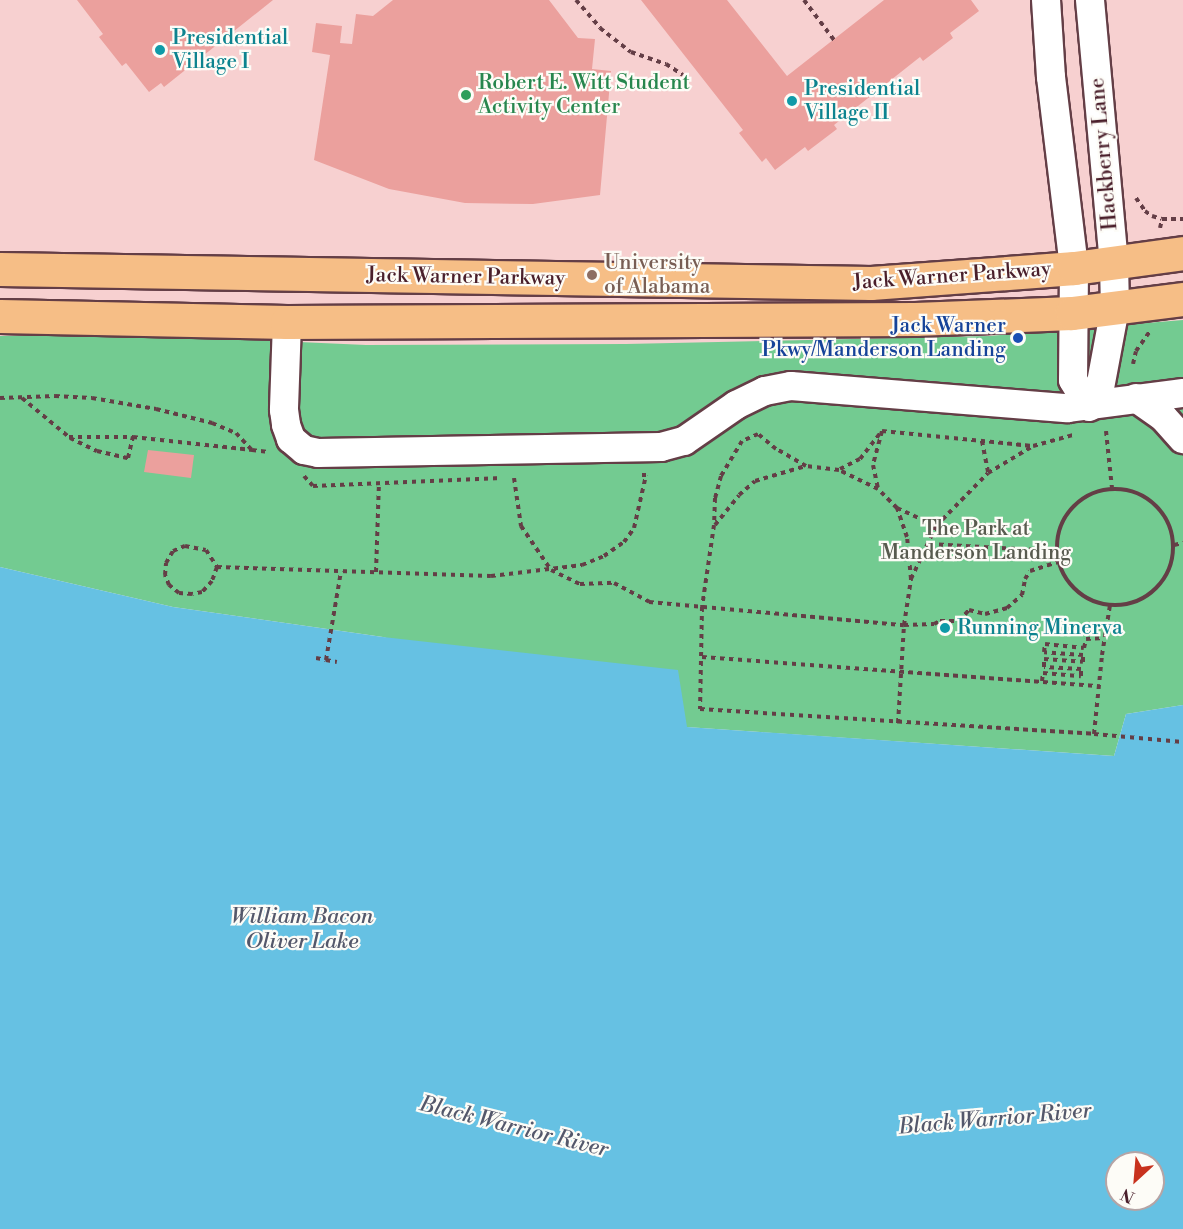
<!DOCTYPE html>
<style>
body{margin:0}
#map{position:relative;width:1183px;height:1229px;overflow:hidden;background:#f7eddc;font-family:"Libre Bodoni",serif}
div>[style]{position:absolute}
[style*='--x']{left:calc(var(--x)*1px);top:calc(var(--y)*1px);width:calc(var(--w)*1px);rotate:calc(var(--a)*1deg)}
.built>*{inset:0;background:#f7d0d0}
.green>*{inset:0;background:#73cb91}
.water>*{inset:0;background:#66c1e3}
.building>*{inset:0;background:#eba09d}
.path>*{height:4px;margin-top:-2px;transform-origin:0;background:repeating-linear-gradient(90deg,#643e46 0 4.5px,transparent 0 9px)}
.path>.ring{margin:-2px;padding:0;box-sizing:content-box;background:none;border:4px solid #643e46;border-radius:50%}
.roads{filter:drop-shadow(2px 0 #643e46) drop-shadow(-2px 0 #643e46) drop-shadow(0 2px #643e46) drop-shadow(0 -2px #643e46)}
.minor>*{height:28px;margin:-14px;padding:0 14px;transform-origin:14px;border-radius:14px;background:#fff}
.major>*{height:33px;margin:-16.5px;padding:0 16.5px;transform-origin:16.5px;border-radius:16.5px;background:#f6be86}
.dots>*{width:16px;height:16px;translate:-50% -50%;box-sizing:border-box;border:3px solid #fdfcf7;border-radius:50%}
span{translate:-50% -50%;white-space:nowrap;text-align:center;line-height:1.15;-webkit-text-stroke:4.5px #fdfcf7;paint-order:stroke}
.culture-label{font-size:21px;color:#0d838f}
.left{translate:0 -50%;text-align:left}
.leisure-label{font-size:21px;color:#27864d}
.street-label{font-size:21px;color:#4a1f2b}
.education-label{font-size:21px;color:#785e54}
.transit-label{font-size:21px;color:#164399}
.right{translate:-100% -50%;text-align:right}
.park-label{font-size:21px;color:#585b4f}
.water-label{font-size:22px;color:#54586b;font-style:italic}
.north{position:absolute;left:1105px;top:1151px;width:60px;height:60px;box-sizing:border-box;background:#fdfcf7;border:2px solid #b5a4a5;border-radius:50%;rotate:206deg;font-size:16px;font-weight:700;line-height:24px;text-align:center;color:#4a1f2b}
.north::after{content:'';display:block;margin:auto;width:21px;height:27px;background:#c8321e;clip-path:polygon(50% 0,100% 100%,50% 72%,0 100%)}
</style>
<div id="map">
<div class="built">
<div style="clip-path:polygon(0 0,1183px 0,1183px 685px,688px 657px,0 549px)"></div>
</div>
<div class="green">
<div style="clip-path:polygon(1183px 320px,1183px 705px,1126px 714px,1114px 756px,686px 727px,383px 637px,173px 607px,0 567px,0 336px,121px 334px,366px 345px,626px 344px,989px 336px)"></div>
</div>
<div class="water">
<div style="clip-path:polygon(evenodd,0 567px,173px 607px,383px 637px,678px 670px,687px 727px,1114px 756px,1126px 714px,1183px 705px,1183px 1229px,0 1229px,0 567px,1117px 1163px,1153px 1163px,1153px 1199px,1117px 1199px,1117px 1163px)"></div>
</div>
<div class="building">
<div style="clip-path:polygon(77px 0,273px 0,164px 87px,161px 83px,149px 92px,126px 63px,122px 66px,99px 37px,103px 34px)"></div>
<div style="clip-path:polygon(393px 0,549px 0,578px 38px,595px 39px,592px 69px,611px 71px,600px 195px,533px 204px,465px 203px,389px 189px,314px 160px,330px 55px,312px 52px,316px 23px,342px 26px,340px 43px,352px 44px,356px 14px,373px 16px)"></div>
<div style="clip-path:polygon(641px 0,727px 0,787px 76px,884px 0,971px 0,979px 11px,950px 33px,953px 38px,923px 61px,920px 57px,834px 125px,837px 129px,808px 151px,805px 147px,775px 170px,766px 158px,762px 162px,739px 133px,743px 130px)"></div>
<div style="clip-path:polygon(148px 450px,194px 455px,191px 478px,144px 472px)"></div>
</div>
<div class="path">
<div style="--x:576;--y:0;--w:37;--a:49"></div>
<div style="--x:600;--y:28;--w:39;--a:38"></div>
<div style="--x:631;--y:52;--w:37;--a:19"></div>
<div style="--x:666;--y:64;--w:20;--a:33"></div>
<div style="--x:804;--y:0;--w:50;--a:53.1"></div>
<div style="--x:1136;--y:198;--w:16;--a:55"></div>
<div style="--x:1145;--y:211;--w:9;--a:36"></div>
<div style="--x:1152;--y:216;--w:10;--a:17"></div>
<div style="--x:1162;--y:219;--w:21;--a:0"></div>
<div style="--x:1160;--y:228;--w:9;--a:-77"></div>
<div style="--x:1133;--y:364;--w:13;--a:-77"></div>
<div style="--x:1136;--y:351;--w:24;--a:-55"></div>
<div style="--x:0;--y:398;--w:55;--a:-2.1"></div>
<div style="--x:55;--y:396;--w:37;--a:3"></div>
<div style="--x:92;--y:398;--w:65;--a:9.8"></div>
<div style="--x:156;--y:409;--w:58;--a:14"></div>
<div style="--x:212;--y:423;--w:26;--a:23"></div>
<div style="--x:236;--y:433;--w:23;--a:47"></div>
<div style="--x:252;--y:450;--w:17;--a:7"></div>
<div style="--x:22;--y:398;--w:61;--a:39.7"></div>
<div style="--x:69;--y:437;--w:64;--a:0"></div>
<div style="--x:133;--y:437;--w:120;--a:6.2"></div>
<div style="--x:882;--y:431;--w:151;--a:5.7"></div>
<div style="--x:1106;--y:431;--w:57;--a:84"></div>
<div style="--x:70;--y:438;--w:30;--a:26"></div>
<div style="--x:97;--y:451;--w:32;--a:13"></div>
<div style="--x:128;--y:458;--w:22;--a:-77"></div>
<div style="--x:982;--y:441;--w:33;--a:79"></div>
<div style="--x:840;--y:469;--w:22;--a:-27"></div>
<div style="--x:860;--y:459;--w:36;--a:-52"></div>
<div style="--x:882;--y:431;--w:35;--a:105"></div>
<div style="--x:873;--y:465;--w:25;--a:78"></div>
<div style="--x:304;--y:476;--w:13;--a:48"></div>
<div style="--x:313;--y:486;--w:189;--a:-2.4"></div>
<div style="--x:514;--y:478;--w:49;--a:81.7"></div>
<div style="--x:521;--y:526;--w:53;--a:55.7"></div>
<div style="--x:551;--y:570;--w:32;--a:26"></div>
<div style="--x:580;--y:584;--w:34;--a:-2"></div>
<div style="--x:614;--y:583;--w:40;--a:28"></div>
<div style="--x:649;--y:602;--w:256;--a:5.2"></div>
<div style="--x:904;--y:625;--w:30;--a:-2"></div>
<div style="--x:934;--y:624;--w:7;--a:-27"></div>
<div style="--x:940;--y:621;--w:19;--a:0"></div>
<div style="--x:959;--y:621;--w:15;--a:-48"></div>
<div style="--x:969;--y:610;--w:16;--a:14"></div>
<div style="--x:985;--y:614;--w:23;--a:-15"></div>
<div style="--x:1007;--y:608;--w:20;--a:-41"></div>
<div style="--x:1022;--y:595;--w:16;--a:-79"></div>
<div style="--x:1025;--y:579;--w:9;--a:-58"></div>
<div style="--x:1030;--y:571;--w:29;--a:-18"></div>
<div class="ring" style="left:1057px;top:489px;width:112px;height:112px"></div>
<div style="--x:897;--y:508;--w:43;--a:24.8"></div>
<div style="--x:715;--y:525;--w:38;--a:-51"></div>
<div style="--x:739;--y:495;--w:21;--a:-41"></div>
<div style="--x:755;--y:481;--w:53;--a:-16.4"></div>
<div style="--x:930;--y:544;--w:126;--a:3.2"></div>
<div style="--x:1174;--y:545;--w:9;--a:-13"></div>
<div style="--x:217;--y:567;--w:15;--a:110"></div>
<div style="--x:212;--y:581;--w:15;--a:132"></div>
<div style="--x:202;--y:592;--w:10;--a:169"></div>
<div style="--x:192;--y:594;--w:13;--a:-176"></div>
<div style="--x:179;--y:593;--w:13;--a:-141"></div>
<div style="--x:169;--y:585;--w:11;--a:-112"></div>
<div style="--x:165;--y:575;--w:12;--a:-85"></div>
<div style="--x:166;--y:563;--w:14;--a:-60"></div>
<div style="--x:173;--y:551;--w:13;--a:-23"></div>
<div style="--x:185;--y:546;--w:21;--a:11"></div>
<div style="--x:206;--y:550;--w:20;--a:57"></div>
<div style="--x:217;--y:567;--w:274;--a:1.9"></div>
<div style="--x:491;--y:576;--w:92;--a:-6.9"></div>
<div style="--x:582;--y:565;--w:24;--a:-22"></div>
<div style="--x:604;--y:556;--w:24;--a:-35"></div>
<div style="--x:624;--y:542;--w:17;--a:-54"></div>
<div style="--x:634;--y:528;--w:54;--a:-77.2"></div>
<div style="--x:646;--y:475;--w:4;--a:180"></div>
<div style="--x:376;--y:572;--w:89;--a:-88.1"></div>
<div style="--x:911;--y:579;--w:42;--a:-95.4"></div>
<div style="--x:907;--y:537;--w:31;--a:-109"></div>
<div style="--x:897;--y:508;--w:27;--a:-135"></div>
<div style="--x:878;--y:489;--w:43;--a:-154"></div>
<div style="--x:839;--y:470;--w:33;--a:-173"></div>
<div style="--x:806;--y:466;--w:34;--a:-150"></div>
<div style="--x:776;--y:449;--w:23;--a:-140"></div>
<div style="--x:758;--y:434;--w:17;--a:156"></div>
<div style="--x:742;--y:441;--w:41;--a:121"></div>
<div style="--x:721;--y:476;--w:23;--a:105"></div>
<div style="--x:715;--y:498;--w:27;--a:92"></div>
<div style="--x:714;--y:525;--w:83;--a:98.3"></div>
<div style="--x:702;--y:607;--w:102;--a:91.1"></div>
<div style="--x:700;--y:709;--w:395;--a:3.6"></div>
<div style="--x:1094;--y:734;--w:79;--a:-84.2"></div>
<div style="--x:1102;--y:655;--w:51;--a:-80.9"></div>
<div style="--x:702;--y:657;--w:399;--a:4.2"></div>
<div style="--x:316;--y:658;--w:10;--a:11"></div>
<div style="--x:326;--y:660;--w:90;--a:-80.4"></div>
<div style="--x:326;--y:660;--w:11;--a:10"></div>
<div style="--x:1042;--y:681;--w:8;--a:-83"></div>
<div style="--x:1043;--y:673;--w:38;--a:5"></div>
<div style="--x:1081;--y:676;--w:7;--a:-90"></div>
<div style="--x:1081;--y:669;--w:37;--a:-177"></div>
<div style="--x:1044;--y:667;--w:8;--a:-90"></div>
<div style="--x:1044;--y:659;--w:39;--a:4"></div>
<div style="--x:1083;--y:662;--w:7;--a:-90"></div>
<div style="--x:1083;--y:655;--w:39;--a:-176"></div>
<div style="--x:1044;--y:652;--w:8;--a:-83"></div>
<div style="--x:1045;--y:644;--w:39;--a:6"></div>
<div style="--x:1084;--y:648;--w:9;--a:-77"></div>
<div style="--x:1086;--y:639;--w:18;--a:-3"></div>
<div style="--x:898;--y:723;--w:98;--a:-86.5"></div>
<div style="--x:904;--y:625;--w:47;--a:-81.3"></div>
<div style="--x:911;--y:579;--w:59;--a:-64.7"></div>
<div style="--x:936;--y:526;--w:74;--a:-45.5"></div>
<div style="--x:988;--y:473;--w:52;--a:-31"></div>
<div style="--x:1033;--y:446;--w:41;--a:-15.4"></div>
<div style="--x:1094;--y:734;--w:89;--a:5.1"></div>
</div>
<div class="roads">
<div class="minor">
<div style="--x:1046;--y:0;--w:77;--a:86.3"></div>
<div style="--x:1051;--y:77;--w:192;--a:83.1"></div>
<div style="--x:1074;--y:268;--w:112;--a:90.5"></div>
<div style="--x:1073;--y:380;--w:31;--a:59"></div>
<div style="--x:287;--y:322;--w:88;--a:92"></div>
<div style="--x:284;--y:410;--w:15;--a:82"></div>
<div style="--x:286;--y:425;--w:15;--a:70"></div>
<div style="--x:291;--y:439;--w:17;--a:40"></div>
<div style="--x:304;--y:450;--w:14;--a:12"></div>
<div style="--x:318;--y:453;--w:343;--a:-1"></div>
<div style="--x:661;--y:447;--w:24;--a:-15"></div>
<div style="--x:684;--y:441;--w:63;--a:-34.7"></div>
<div style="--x:736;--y:405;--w:32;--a:-26"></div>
<div style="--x:765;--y:391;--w:26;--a:-11"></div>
<div style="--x:791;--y:386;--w:277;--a:4.6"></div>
<div style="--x:1067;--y:408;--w:117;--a:-7.4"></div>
<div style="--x:1136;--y:398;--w:33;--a:35"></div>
<div style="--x:1163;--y:417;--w:30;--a:48"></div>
<div style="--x:1089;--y:407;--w:22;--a:-60"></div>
<div style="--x:1100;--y:388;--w:81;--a:-79.4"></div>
<div style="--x:1115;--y:308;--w:44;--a:-91.3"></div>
<div style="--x:1114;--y:264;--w:265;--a:-95.2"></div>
</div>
<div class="major">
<div style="--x:0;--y:269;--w:871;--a:0.92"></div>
<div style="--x:871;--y:283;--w:204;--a:-4.2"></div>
<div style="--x:1074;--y:268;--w:110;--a:-7.8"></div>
<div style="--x:0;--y:316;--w:287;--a:1.2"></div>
<div style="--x:287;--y:322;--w:628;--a:-0.27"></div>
<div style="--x:915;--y:319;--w:157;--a:-2.2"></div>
<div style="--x:1072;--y:313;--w:112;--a:-7.2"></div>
</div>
</div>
<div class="dots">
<div style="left:160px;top:50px;background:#0f9aa8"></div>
<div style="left:466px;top:95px;background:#2e9e5b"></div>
<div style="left:792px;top:101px;background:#0f9aa8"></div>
<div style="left:592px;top:275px;background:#8d6e63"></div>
<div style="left:1018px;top:338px;background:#1a4fb4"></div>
<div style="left:945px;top:628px;background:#0f9aa8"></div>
</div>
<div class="culture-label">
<span class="left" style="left:172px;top:50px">Presidential<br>Village I</span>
<span class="left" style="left:804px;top:101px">Presidential<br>Village II</span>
<span class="left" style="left:957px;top:628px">Running Minerva</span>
</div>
<div class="leisure-label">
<span class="left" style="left:478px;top:95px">Robert E. Witt Student<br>Activity Center</span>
</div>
<div class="street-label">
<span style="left:1104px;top:154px;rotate:-95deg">Hackberry Lane</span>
<span style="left:952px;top:276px;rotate:-4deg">Jack Warner Parkway</span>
<span style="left:466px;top:277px;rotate:1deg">Jack Warner Parkway</span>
</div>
<div class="education-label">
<span class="left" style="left:604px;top:275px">University<br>of Alabama</span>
</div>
<div class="transit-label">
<span class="right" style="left:1006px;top:338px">Jack Warner<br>Pkwy/Manderson Landing</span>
</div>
<div class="park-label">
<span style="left:976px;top:541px">The Park at<br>Manderson Landing</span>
</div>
<div class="water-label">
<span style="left:302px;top:929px">William Bacon<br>Oliver Lake</span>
<span style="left:995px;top:1119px;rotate:-5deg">Black Warrior River</span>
<span style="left:514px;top:1127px;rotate:14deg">Black Warrior River</span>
</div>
<div class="north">N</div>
</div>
